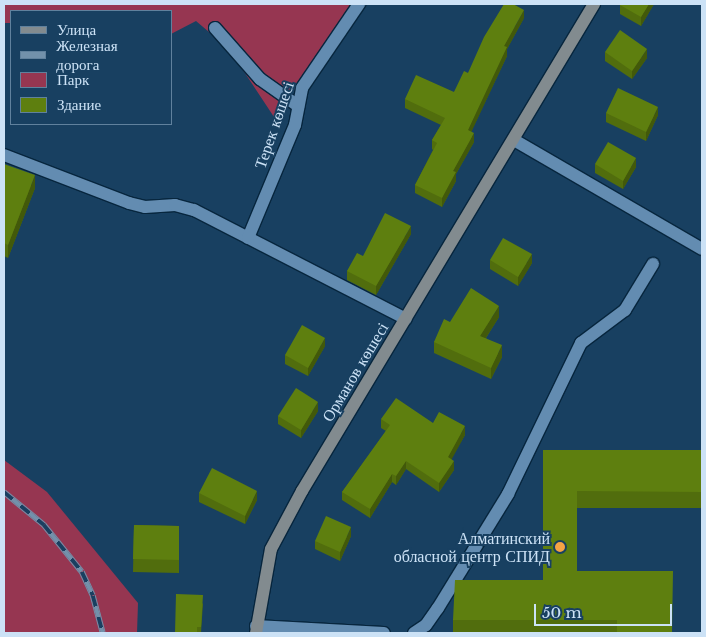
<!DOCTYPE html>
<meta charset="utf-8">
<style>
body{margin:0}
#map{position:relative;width:706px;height:637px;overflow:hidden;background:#184061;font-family:"Libre Baskerville",serif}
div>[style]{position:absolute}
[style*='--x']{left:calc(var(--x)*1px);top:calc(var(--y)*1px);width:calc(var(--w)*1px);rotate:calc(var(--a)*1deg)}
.green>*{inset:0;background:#963651}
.roads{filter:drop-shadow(1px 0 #07263e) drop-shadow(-1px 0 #07263e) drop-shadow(0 1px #07263e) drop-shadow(0 -1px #07263e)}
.street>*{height:12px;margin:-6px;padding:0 6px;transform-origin:6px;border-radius:6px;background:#638cb1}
.secondary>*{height:12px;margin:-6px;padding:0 6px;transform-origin:6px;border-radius:6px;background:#828b8f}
.rail>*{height:5.5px;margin-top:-2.75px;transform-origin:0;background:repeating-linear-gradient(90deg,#184061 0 11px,#7291ab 0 22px);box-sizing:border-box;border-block:1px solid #7291ab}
.wall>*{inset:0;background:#516d0d}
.shaded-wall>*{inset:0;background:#42590a}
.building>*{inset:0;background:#5e7f0f}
.dots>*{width:14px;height:14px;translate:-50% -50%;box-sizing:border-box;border:2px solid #184061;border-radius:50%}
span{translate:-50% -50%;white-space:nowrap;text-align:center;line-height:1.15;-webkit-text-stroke:4px #184061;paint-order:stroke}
.street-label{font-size:16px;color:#cce2f6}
.poi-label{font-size:16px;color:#cce2f6}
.right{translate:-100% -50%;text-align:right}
.frame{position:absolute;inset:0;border:5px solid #cce2f6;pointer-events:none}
.legend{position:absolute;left:10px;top:10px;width:162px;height:115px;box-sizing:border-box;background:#184061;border:1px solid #60819d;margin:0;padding:6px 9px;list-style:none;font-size:15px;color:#cce2f6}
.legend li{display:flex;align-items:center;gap:10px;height:25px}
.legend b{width:25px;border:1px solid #60819d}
.scale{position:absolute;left:534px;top:604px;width:138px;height:22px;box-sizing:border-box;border:2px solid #cce2f6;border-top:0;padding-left:6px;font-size:15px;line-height:18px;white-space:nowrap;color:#cce2f6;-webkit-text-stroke:4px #184061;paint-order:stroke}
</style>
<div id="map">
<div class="green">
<div style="clip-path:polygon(4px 4px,359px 4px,274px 117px,229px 49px,196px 21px,171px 34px,171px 11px,11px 11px,11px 23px,4px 23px)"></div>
<div style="clip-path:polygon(4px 460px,47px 492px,138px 603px,137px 633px,4px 633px)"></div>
</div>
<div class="roads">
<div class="street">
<div style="--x:215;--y:28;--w:68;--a:48.6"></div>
<div style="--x:260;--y:79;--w:47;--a:35.4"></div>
<div style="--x:514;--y:140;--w:217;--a:30.1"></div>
<div style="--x:4;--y:155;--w:134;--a:21"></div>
<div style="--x:129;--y:203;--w:16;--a:14"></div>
<div style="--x:145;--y:207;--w:30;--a:-4"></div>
<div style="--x:175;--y:205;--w:20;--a:15"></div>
<div style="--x:194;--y:210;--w:238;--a:27.2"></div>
<div style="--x:248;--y:238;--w:122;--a:-67.4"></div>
<div style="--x:295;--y:125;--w:38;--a:-79"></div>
<div style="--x:302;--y:88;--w:102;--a:-55.8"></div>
<div style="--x:256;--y:626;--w:128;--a:3.1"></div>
<div style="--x:414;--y:633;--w:14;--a:-34"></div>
<div style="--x:426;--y:625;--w:21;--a:-55"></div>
<div style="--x:438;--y:608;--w:134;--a:-58.4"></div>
<div style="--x:508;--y:494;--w:168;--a:-64.2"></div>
<div style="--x:581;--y:343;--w:55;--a:-36.9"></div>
<div style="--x:625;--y:310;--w:54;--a:-58.7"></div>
</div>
<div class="secondary">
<div style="--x:256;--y:633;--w:85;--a:-79.9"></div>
<div style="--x:271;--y:549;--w:66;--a:-61.9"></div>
<div style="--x:302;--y:491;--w:568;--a:-59.05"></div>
</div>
</div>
<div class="rail">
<div style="--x:4;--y:492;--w:52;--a:39.5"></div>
<div style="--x:44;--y:525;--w:60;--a:51"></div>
<div style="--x:82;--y:572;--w:26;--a:65"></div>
<div style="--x:93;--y:596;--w:38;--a:75"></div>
</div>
<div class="wall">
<div style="clip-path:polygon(654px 4px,641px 26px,620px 14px,620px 5px)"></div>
<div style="clip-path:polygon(524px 18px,507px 49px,507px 56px,471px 132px,474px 142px,456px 174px,456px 181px,442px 207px,415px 193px,415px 185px,433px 150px,432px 149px,432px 140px,441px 125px,405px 108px,405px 99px,454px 92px,468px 73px)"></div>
<div style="clip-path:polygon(605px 52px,647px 58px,632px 79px,605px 61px)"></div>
<div style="clip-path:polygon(606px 113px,658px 115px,646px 141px,606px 122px)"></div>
<div style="clip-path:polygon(4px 164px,35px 188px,8px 258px,4px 256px)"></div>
<div style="clip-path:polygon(595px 164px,636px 167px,623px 189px,595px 173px)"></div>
<div style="clip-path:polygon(411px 234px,376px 295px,347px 280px,347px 271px,363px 256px)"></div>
<div style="clip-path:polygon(490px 260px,532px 263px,518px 286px,490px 269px)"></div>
<div style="clip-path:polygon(499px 317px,486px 338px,502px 357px,491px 379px,434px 353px,434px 342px,450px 322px)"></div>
<div style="clip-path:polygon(325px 346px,308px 376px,285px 364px,285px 355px)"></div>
<div style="clip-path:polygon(318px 411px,301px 438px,278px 424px,278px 416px)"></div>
<div style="clip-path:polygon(381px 419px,433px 423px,465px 435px,451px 459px,454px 470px,439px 492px,406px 469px,396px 485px,392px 482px,370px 518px,342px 500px,342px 492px,386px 431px,381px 428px)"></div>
<div style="clip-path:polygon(543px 450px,702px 450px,702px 508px,577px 508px,577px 571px,672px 633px,453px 633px,453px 620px,543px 580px)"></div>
<div style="clip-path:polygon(199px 493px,257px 500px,245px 524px,199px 502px)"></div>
<div style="clip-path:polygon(134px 525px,179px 526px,179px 573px,133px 572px)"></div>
<div style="clip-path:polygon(351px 536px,340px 561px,315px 549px,315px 541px)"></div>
<div style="clip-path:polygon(203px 603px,201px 633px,175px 633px)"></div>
</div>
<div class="shaded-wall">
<div style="clip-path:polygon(649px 4px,654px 4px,641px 26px,641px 17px)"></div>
<div style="clip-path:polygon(524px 10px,524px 18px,507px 49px,507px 56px,468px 139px,468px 130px,504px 46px)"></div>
<div style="clip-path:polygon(647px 49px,647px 58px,632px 79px,632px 71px)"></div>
<div style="clip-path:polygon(658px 107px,658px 115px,646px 141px,646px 132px)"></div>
<div style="clip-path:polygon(474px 133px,474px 142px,456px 174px,456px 181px,442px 207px,442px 198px,453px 171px)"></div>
<div style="clip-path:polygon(636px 158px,636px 167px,623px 189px,623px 181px)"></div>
<div style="clip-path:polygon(35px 175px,35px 188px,8px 258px,8px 245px)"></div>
<div style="clip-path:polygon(411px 226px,411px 234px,376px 295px,376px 286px)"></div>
<div style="clip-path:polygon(532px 254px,532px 263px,518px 286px,518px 277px)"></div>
<div style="clip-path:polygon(499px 306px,499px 317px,480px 347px,480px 336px)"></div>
<div style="clip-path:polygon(325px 338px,325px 346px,308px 376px,308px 368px)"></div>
<div style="clip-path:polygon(502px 345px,502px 357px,491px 379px,491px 368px)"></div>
<div style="clip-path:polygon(318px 402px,318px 411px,301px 438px,301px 430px)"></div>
<div style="clip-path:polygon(465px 426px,465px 435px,448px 466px,448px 457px)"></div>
<div style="clip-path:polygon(406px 461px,406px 469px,396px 485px,396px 476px)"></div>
<div style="clip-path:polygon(454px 461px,454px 470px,439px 492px,439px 483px)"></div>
<div style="clip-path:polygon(392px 474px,392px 482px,370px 518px,370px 509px)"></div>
<div style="clip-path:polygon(257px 491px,257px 500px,245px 524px,245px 516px)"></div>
<div style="clip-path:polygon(351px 527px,351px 536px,340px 561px,340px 552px)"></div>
</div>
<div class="building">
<div style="clip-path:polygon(504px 4px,513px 4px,524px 10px,504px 46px,507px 47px,468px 130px,474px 133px,453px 171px,456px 172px,442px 198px,415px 185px,437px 143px,432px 140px,445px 118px,405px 99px,416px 75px,454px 92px,464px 71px,468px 73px,484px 37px)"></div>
<div style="clip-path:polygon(621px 4px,649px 4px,641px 17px,620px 5px)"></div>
<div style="clip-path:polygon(620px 30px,647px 49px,632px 71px,605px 52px)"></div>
<div style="clip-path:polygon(618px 88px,658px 107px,646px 132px,606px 113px)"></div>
<div style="clip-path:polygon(608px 142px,636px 158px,623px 181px,595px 164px)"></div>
<div style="clip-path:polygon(4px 164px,35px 175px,8px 245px,4px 243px)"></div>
<div style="clip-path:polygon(385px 213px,411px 226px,376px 286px,347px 271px,357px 253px,363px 256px)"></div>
<div style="clip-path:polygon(503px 238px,532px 254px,518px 277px,490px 260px)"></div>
<div style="clip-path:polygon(471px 288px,499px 306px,480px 336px,502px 345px,491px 368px,434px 342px,444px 319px,450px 322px)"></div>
<div style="clip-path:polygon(302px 325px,325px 338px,308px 368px,285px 355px)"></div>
<div style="clip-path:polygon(296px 388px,318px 402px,301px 430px,278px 416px)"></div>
<div style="clip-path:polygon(396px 398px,433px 423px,439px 412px,465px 426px,448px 457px,454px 461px,439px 483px,406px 461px,396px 476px,392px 474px,370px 509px,342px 492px,390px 425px,381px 419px)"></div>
<div style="clip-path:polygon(543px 450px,702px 450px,702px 492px,577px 491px,577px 571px,673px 571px,672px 633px,617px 633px,617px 620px,453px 620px,455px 580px,543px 580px)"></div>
<div style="clip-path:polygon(212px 468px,257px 491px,245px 516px,199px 493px)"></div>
<div style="clip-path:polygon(326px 516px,351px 527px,340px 552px,315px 541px)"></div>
<div style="clip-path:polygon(134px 525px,179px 526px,179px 560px,133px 559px)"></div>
<div style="clip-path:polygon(176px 594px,203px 595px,201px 627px,197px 627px,197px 633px,175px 633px)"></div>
</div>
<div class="dots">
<div style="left:560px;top:547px;background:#f5a345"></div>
</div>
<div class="street-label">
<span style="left:274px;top:125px;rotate:-71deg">Терек көшесі</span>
<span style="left:355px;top:372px;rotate:-59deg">Орманов көшесі</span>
</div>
<div class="poi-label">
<span class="right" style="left:550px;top:547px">Алматинский<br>обласной центр СПИД</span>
</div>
<div class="frame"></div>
<ul class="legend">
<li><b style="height:6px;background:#828b8f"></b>Улица</li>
<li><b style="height:6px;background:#7291ab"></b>Железная дорога</li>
<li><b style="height:14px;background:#963651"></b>Парк</li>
<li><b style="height:14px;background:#5e7f0f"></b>Здание</li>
</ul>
<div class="scale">50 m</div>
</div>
